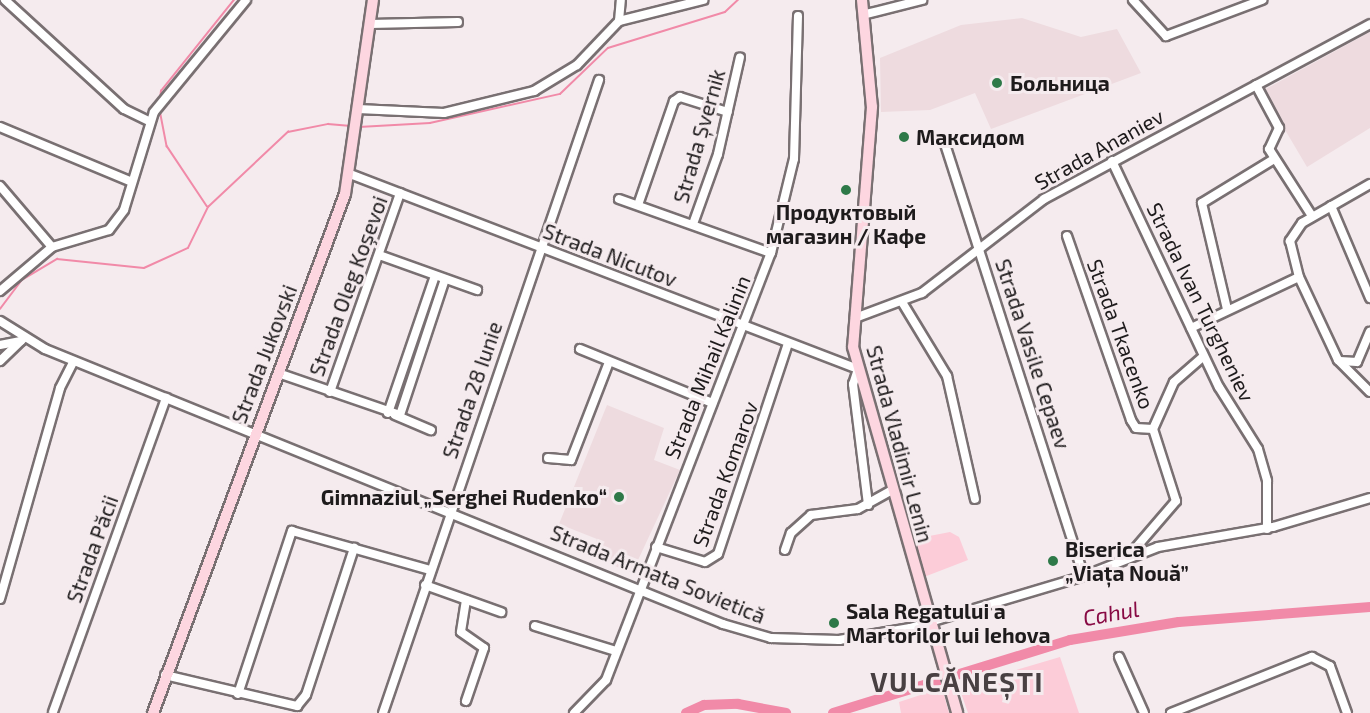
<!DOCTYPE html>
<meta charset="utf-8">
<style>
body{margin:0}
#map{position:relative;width:1370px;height:713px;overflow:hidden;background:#f5ebee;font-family:"Exo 2",sans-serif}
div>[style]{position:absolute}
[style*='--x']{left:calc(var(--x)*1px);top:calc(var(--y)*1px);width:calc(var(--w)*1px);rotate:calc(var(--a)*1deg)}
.built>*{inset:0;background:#eedbdf}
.green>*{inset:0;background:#fcccd8}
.stream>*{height:1.5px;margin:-0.75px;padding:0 0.75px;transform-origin:0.75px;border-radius:0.75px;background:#f18aa8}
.river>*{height:10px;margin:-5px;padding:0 5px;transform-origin:5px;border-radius:5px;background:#f18aa8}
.roads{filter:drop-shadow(2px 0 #797072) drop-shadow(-2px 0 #797072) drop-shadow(0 2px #797072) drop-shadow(0 -2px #797072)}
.minor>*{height:8px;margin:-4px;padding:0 4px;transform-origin:4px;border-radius:4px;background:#fff}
.major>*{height:10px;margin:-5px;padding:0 5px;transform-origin:5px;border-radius:5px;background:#fdd6e0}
.dots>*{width:16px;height:16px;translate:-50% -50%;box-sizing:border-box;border:3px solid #f5ebee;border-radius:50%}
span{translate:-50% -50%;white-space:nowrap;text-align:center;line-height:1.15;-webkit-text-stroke:6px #f5ebee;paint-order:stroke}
.poi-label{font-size:21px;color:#1e1b1c;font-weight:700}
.left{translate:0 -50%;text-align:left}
.right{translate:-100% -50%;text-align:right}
.street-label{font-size:21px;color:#1e1b1c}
.water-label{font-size:22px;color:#880a44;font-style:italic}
.district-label{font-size:27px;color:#484042;font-weight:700;letter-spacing:1.5px}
</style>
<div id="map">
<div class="built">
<div style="clip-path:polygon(1022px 18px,1081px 37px,1117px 29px,1141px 73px,991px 129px,975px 93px,930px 110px,881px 112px,880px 58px,961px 25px)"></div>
<div style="clip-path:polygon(1370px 32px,1370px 128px,1307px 167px,1262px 91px)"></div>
<div style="clip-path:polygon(607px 405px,664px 428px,654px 460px,680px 470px,632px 573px,590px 556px,597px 539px,559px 524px)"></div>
</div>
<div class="green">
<div style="clip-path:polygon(950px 532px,959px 537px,968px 560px,924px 577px,914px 539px)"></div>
<div style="clip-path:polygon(1060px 657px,1079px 713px,968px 713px,959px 687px)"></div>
<div style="clip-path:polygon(942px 688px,949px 713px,901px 713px,899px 702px)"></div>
</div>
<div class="stream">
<div style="--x:160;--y:99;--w:8;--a:-83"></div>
<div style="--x:161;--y:91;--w:117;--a:-51.3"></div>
<div style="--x:160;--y:110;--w:37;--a:79"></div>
<div style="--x:167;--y:146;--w:72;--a:56.3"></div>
<div style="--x:359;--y:127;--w:71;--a:-3.2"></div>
<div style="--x:430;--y:123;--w:133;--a:-12.6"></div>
<div style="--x:560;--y:94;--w:66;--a:-43.8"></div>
<div style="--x:608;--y:48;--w:122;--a:-17.1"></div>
<div style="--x:725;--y:12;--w:18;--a:-43"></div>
<div style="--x:0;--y:309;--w:36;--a:-53"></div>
<div style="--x:22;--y:280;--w:41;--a:-31"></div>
<div style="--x:57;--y:259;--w:87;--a:5.9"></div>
<div style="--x:144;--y:268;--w:48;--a:-24.4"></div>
<div style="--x:188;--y:248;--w:46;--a:-64"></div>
<div style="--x:208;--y:207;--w:110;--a:-43.2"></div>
<div style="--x:288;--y:132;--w:41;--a:-11.3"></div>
<div style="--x:328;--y:124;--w:23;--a:5"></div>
</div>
<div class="river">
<div style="--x:686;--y:713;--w:20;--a:-24"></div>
<div style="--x:704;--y:705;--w:34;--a:-2"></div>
<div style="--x:738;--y:704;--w:49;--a:10.6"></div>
<div style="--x:833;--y:713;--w:248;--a:-17.1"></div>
<div style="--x:1070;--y:640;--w:110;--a:-9.4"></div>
<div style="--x:1179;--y:622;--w:192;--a:-4.5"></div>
</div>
<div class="roads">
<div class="minor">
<div style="--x:5;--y:0;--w:161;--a:42.5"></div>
<div style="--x:124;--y:109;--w:28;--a:26"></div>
<div style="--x:1133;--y:0;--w:49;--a:47.5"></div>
<div style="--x:1166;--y:36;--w:103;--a:-20.6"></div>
<div style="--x:866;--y:14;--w:58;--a:-14"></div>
<div style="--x:619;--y:21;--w:87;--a:-14"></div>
<div style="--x:619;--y:21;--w:21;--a:-85"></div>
<div style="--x:370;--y:24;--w:88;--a:-1.3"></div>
<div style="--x:1256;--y:85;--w:49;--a:61.9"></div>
<div style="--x:1279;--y:128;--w:23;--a:115"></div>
<div style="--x:1269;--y:149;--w:80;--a:57.3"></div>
<div style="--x:358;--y:109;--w:86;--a:2.7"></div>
<div style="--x:444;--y:113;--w:93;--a:-13.7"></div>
<div style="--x:534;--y:91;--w:50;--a:-31.2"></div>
<div style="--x:577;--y:65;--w:61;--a:-46.3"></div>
<div style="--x:0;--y:127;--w:143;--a:22.6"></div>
<div style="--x:945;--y:144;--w:454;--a:72.2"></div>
<div style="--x:1112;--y:161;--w:250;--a:64.7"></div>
<div style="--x:1219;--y:387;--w:73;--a:57.8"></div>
<div style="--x:1258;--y:449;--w:33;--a:74"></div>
<div style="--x:1267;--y:481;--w:48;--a:90"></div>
<div style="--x:350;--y:174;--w:544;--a:21"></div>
<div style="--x:858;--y:369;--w:16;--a:108"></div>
<div style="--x:853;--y:384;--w:122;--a:82.9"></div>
<div style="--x:1370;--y:184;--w:78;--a:150.2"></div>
<div style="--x:1302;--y:223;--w:22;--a:124"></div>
<div style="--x:1290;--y:241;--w:37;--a:76"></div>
<div style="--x:1299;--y:277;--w:92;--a:64.8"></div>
<div style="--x:1338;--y:360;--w:45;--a:45"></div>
<div style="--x:0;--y:186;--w:80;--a:49.6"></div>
<div style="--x:619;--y:199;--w:161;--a:19.6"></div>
<div style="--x:638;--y:205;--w:110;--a:-70.9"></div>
<div style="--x:674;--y:101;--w:7;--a:-34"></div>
<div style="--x:680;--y:97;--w:50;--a:17.4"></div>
<div style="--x:1331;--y:206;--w:100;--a:67"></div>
<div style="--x:693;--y:224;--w:74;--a:-70.3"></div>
<div style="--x:718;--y:154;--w:99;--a:-77.2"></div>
<div style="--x:1067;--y:236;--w:195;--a:70.8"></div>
<div style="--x:1131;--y:420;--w:9;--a:58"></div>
<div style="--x:1136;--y:428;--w:17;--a:3"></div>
<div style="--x:382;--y:256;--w:101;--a:19.7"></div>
<div style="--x:0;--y:291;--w:68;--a:-40.2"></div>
<div style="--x:52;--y:247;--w:59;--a:-16.6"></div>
<div style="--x:109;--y:230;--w:25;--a:-53"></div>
<div style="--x:124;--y:210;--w:102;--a:-73"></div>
<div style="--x:154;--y:112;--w:145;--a:-50.6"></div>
<div style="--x:902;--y:302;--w:87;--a:58.7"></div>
<div style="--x:947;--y:376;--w:126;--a:77.2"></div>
<div style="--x:1227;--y:309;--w:109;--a:-103.3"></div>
<div style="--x:1202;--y:203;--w:84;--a:-31.4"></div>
<div style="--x:855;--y:318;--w:72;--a:-20.5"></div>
<div style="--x:922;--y:293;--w:154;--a:-37.6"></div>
<div style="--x:1044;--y:199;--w:370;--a:-28.2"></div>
<div style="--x:0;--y:321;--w:53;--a:31.9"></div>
<div style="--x:45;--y:349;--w:732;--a:22.08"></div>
<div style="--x:723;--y:624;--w:50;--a:16.3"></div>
<div style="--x:771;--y:638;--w:68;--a:1.7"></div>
<div style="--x:839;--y:640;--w:72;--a:-9.6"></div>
<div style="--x:910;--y:628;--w:182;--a:-16.6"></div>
<div style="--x:1084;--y:576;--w:79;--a:-21.4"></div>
<div style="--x:1158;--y:547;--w:117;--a:-9.9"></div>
<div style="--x:1273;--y:527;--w:101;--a:-16.6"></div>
<div style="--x:1191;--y:328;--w:119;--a:-25.3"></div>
<div style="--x:0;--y:345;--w:21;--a:-11"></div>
<div style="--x:580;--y:349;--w:143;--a:22.2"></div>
<div style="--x:0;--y:361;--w:33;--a:-44"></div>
<div style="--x:1340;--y:361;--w:17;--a:3"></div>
<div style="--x:1357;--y:362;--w:33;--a:-67"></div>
<div style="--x:278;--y:373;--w:129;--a:19"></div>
<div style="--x:400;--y:415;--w:143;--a:-71.7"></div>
<div style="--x:330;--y:392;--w:211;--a:-70.6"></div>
<div style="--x:388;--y:413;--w:145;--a:-71.1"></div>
<div style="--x:395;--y:415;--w:39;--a:23"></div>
<div style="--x:548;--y:458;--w:23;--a:5"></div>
<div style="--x:571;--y:460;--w:105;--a:-68.8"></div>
<div style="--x:656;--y:547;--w:51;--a:17"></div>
<div style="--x:705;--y:562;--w:15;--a:-32"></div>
<div style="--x:718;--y:554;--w:222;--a:-71.6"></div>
<div style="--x:785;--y:550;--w:18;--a:-71"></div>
<div style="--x:791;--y:533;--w:27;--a:-42"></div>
<div style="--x:811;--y:515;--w:47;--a:-7.3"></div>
<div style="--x:858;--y:509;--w:37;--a:-29"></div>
<div style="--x:1127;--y:558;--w:75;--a:-49.3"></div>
<div style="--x:1176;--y:501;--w:76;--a:-107.7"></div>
<div style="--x:1153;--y:429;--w:51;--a:-65.9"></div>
<div style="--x:1174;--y:382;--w:38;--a:-41"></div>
<div style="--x:425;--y:585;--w:81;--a:19.6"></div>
<div style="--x:0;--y:599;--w:219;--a:-74.1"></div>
<div style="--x:60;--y:388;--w:30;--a:-63"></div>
<div style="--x:466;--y:600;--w:32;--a:99"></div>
<div style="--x:461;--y:632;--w:28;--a:35"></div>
<div style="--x:484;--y:648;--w:56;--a:108.8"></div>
<div style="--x:535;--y:626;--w:85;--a:17.2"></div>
<div style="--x:1119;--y:657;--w:61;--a:65.9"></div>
<div style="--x:165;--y:675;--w:136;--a:13.2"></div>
<div style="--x:297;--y:706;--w:14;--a:-51"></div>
<div style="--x:306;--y:695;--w:155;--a:-71.9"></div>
<div style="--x:238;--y:694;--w:172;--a:-71.7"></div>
<div style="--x:292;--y:531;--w:143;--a:15.8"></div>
<div style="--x:53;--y:712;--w:334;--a:-70.2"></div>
<div style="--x:383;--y:713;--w:669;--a:-71.16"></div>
<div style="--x:574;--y:713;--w:46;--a:-45.9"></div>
<div style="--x:606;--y:680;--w:458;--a:-68.9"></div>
<div style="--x:771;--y:253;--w:97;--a:-76.3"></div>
<div style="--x:794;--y:159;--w:143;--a:-88.4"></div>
<div style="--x:1171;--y:713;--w:152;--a:-21.7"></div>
<div style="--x:1312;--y:657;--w:20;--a:27"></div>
<div style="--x:1330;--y:666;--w:50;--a:70.1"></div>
</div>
<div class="major">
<div style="--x:862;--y:0;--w:107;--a:84.7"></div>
<div style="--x:872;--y:107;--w:241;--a:94.5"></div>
<div style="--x:853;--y:347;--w:380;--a:74.1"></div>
<div style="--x:153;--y:713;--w:553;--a:-69.7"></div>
<div style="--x:345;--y:194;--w:196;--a:-81.8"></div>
</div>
</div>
<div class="dots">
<div style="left:997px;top:83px;background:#2e7948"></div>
<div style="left:904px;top:137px;background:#2e7948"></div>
<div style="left:846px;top:190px;background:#2e7948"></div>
<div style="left:619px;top:497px;background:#2e7948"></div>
<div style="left:1053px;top:561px;background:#2e7948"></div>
<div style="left:834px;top:623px;background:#2e7948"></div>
</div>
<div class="poi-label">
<span class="left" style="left:1010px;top:83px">Больница</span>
<span class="left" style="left:916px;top:137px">Максидом</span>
<span style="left:846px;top:224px">Продуктовый<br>магазин / Кафе</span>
<span class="right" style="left:607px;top:497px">Gimnaziul „Serghei Rudenko“</span>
<span class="left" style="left:1065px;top:561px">Biserica<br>„Viața Nouă”</span>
<span class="left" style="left:846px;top:623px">Sala Regatului a<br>Martorilor lui Iehova</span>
</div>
<div class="street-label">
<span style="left:699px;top:136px;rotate:-74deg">Strada Șvernik</span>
<span style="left:1099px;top:149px;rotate:-29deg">Strada Ananiev</span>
<span style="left:610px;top:255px;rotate:21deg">Strada Nicutov</span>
<span style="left:348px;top:286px;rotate:-70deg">Strada Oleg Koşevoi</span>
<span style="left:1201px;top:302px;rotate:64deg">Strada Ivan Turgheniev</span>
<span style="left:1121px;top:334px;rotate:70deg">Strada Tkacenko</span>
<span style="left:264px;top:354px;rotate:-69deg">Strada Jukovski</span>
<span style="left:1033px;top:354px;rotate:72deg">Strada Vasile Cepaev</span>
<span style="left:707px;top:367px;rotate:-68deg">Strada Mihail Kalinin</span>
<span style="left:472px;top:390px;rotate:-71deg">Strada 28 Iunie</span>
<span style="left:900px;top:444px;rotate:75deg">Strada Vladimir Lenin</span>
<span style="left:725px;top:474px;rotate:-70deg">Strada Komarov</span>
<span style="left:92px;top:549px;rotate:-70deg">Strada Păcii</span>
<span style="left:658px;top:574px;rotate:22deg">Strada Armata Sovietică</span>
</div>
<div class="water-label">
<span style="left:1111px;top:613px;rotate:-10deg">Cahul</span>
</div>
<div class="district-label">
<span style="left:957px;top:682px">VULCĂNEȘTI</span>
</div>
</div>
